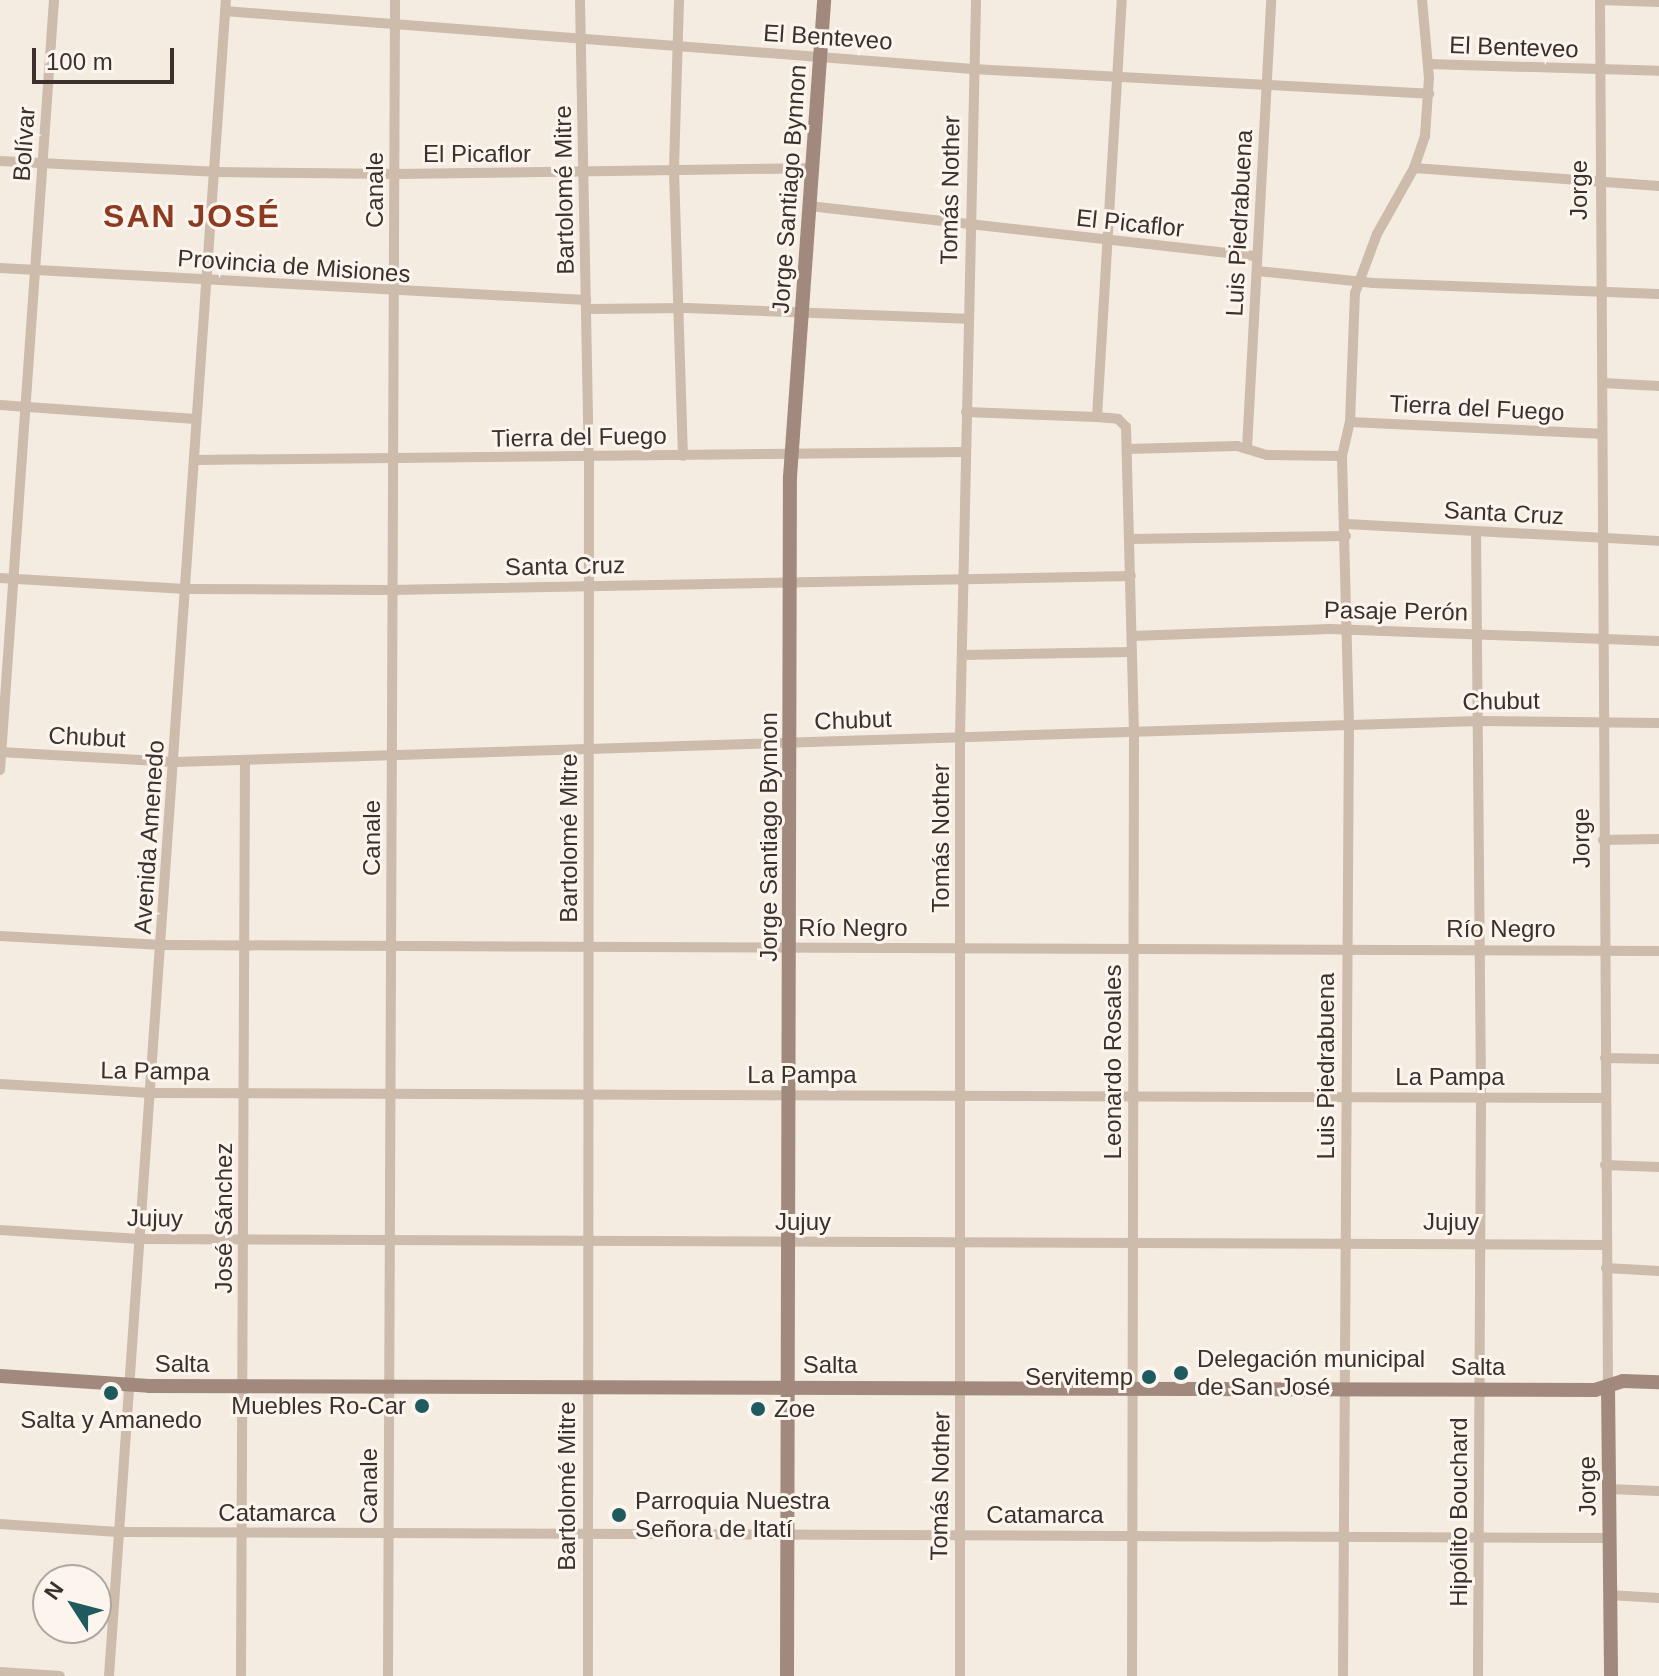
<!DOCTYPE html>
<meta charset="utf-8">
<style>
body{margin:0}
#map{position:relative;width:1659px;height:1676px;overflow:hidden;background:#f4ebe1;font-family:Helvetica,sans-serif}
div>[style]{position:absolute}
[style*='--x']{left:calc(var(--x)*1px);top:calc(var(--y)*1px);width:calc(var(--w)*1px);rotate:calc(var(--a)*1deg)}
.street>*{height:10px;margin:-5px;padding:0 5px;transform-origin:5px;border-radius:5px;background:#cdbbac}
.secondary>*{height:14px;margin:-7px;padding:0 7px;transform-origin:7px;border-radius:7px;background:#a18a7d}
.dots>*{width:22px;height:22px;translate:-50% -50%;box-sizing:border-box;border:4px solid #fbf5ee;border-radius:50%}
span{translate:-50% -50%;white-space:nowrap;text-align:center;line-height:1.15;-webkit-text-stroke:6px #fbf5ee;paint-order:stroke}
.street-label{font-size:24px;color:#3b302b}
.poi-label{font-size:24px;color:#3b302b}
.left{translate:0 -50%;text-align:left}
.right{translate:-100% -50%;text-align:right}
.district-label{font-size:32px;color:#8c3b22;font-weight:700;letter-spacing:2px}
.north{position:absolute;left:32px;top:1564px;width:80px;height:80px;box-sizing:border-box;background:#fbf5ee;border:2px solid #aea6a0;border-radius:50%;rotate:306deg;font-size:22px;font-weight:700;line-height:32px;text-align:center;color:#3b302b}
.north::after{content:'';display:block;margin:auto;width:28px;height:36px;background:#1f5a5e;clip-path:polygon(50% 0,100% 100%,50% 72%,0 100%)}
.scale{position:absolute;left:32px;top:48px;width:142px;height:36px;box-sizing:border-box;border:4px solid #3b302b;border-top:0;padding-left:10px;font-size:24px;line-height:28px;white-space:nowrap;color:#3b302b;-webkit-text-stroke:6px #fbf5ee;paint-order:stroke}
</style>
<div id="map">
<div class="street">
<div style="--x:580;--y:0;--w:458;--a:88.9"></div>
<div style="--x:589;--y:458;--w:1218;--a:90.05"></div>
<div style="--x:679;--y:0;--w:171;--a:91.7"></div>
<div style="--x:674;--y:171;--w:285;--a:88.2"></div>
<div style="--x:1600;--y:0;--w:1386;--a:89.67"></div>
<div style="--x:1600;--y:0;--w:59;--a:1.9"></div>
<div style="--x:225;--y:11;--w:750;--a:4.43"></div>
<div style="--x:973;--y:69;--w:457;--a:3.1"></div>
<div style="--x:1428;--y:64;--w:231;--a:1.7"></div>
<div style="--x:0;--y:161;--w:214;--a:2.9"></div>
<div style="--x:214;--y:172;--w:181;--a:0.6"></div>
<div style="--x:395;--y:174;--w:416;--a:-0.8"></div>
<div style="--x:1414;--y:168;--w:246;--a:4.2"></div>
<div style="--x:809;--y:206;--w:450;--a:6.4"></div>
<div style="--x:0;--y:268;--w:587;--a:3.13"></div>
<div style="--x:1257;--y:271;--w:117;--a:5.9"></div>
<div style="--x:1373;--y:283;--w:286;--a:2.2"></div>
<div style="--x:587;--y:309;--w:100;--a:-0.6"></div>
<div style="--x:687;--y:308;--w:280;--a:2.2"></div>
<div style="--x:1603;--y:383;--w:56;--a:3.1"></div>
<div style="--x:0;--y:405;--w:196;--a:4.1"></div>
<div style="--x:966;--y:412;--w:131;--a:2.2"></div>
<div style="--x:1097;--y:417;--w:21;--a:5"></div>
<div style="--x:1118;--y:419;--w:11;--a:45"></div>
<div style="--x:1126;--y:427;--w:304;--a:88.5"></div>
<div style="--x:1134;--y:731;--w:945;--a:90.12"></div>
<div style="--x:1097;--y:417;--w:418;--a:-86.6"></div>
<div style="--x:1350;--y:422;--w:251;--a:2.7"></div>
<div style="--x:1247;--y:448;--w:449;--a:-86.9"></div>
<div style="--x:1127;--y:449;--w:110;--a:-1.6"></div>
<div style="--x:1237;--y:446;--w:31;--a:17"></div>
<div style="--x:1267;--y:455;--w:75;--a:0.8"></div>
<div style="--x:195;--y:460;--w:770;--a:-0.6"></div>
<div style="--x:1347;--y:524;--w:312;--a:3.1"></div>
<div style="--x:1476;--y:532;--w:565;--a:89.49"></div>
<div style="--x:1481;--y:1097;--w:579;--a:90.3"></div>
<div style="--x:1130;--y:539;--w:216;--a:-0.8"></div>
<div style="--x:0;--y:578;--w:186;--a:3.4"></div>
<div style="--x:186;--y:589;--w:204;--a:0.3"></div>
<div style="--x:390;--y:590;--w:741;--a:-1.08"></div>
<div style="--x:1132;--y:636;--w:198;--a:-2"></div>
<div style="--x:1330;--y:629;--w:329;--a:2.1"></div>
<div style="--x:962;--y:655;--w:170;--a:-1"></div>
<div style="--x:0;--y:752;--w:175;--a:3.3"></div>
<div style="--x:175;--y:762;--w:1305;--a:-1.8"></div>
<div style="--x:1479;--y:721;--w:180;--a:0.6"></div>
<div style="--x:0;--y:770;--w:772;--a:-85.99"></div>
<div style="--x:1603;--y:840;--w:56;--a:-1"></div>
<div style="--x:0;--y:936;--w:162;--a:3.2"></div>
<div style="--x:162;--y:945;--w:1497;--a:0.23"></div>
<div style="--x:1605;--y:1058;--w:54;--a:1.1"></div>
<div style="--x:0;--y:1084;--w:151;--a:3.4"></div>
<div style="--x:151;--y:1093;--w:1454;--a:0.2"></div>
<div style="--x:1605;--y:1165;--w:54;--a:2.1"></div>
<div style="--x:0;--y:1230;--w:140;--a:3.7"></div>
<div style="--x:140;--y:1239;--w:1466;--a:0.23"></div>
<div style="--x:1606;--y:1268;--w:53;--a:3.2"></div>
<div style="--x:1608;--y:1489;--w:51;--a:2.2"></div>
<div style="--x:0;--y:1524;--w:118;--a:3.9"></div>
<div style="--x:118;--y:1532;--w:1492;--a:0.23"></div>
<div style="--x:1609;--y:1595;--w:50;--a:3.4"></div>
<div style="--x:0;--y:1672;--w:60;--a:3.8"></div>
<div style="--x:109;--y:1676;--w:1680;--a:-86.01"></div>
<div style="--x:241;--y:1676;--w:916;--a:-89.75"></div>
<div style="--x:388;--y:1676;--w:1676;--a:-89.76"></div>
<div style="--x:960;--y:1676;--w:940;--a:-90"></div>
<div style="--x:960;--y:736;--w:736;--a:-88.75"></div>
<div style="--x:1343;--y:1676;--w:951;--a:-89.64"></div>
<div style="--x:1349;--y:725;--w:269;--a:-91.5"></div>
<div style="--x:1342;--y:456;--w:35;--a:-77"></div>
<div style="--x:1350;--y:422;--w:129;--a:-87.8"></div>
<div style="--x:1355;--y:293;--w:63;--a:-69.6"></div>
<div style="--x:1377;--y:234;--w:76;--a:-60.7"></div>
<div style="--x:1414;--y:168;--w:34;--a:-71"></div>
<div style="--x:1425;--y:136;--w:58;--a:-86.1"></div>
<div style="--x:1429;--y:78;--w:78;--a:-95.1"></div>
</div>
<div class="secondary">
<div style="--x:0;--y:1376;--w:149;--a:3.8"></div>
<div style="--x:149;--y:1386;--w:1446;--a:0.16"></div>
<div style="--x:1595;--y:1390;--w:29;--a:-18"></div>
<div style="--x:1623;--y:1381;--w:36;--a:2"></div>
<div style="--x:1608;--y:1386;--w:290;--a:89.4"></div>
<div style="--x:787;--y:1676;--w:1199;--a:-89.86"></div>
<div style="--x:790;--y:477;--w:478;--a:-85.9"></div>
</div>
<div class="dots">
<div style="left:1181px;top:1373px;background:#1f5a5e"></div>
<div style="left:1149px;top:1377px;background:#1f5a5e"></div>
<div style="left:111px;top:1393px;background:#1f5a5e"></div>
<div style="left:422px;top:1406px;background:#1f5a5e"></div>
<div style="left:758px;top:1409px;background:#1f5a5e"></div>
<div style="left:619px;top:1515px;background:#1f5a5e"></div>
</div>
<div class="street-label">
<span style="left:828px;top:37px;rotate:4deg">El Benteveo</span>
<span style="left:1514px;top:47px;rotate:2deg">El Benteveo</span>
<span style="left:24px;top:144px;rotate:-86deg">Bolívar</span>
<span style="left:477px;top:154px">El Picaflor</span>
<span style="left:789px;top:189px;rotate:-86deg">Jorge Santiago Bynnon</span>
<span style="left:375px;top:190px;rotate:-90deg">Canale</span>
<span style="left:564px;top:190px;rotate:-91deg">Bartolomé Mitre</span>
<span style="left:950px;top:190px;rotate:-89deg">Tomás Nother</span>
<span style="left:1579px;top:190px;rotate:-90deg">Jorge</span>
<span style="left:1130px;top:223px;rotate:6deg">El Picaflor</span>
<span style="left:1239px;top:223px;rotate:-87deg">Luis Piedrabuena</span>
<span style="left:294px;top:266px;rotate:4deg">Provincia de Misiones</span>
<span style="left:1477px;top:408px;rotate:3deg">Tierra del Fuego</span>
<span style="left:579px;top:437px;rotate:-1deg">Tierra del Fuego</span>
<span style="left:1504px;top:513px;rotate:3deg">Santa Cruz</span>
<span style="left:565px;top:566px;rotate:-1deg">Santa Cruz</span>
<span style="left:1396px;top:611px;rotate:1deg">Pasaje Perón</span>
<span style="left:1501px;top:701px;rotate:-1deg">Chubut</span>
<span style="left:853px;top:720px;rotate:-2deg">Chubut</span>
<span style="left:87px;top:737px;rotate:3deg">Chubut</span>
<span style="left:149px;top:837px;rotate:-86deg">Avenida Amenedo</span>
<span style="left:769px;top:837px;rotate:-90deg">Jorge Santiago Bynnon</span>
<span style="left:372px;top:838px;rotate:-90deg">Canale</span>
<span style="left:569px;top:838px;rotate:-90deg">Bartolomé Mitre</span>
<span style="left:941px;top:838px;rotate:-90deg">Tomás Nother</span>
<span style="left:1581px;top:838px;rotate:-91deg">Jorge</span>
<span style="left:853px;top:928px">Río Negro</span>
<span style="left:1501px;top:929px">Río Negro</span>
<span style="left:1113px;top:1062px;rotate:-90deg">Leonardo Rosales</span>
<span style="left:1326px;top:1066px;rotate:-90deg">Luis Piedrabuena</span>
<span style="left:155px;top:1071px;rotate:1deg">La Pampa</span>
<span style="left:802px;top:1075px">La Pampa</span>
<span style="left:1450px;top:1077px">La Pampa</span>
<span style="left:155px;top:1218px;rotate:1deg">Jujuy</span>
<span style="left:224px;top:1218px;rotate:-90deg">José Sánchez</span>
<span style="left:803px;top:1222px">Jujuy</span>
<span style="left:1451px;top:1222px">Jujuy</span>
<span style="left:182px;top:1364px">Salta</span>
<span style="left:830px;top:1365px">Salta</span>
<span style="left:1478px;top:1367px">Salta</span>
<span style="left:369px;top:1486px;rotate:-90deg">Canale</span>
<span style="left:567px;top:1486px;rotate:-90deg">Bartolomé Mitre</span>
<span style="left:940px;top:1486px;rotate:-89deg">Tomás Nother</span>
<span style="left:1587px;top:1486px;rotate:-91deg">Jorge</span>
<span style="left:1459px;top:1512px;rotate:-90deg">Hipólito Bouchard</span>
<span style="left:277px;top:1513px">Catamarca</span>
<span style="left:1045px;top:1515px">Catamarca</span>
</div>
<div class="poi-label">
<span class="left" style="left:1197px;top:1373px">Delegación municipal<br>de San José</span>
<span class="right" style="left:1133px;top:1377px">Servitemp</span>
<span class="right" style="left:406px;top:1406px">Muebles Ro-Car</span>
<span class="left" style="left:774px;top:1409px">Zoe</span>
<span style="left:111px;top:1420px">Salta y Amanedo</span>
<span class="left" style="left:635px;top:1515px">Parroquia Nuestra<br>Señora de Itatí</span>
</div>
<div class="district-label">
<span style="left:192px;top:216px">SAN JOSÉ</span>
</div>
<div class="north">N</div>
<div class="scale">100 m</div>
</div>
